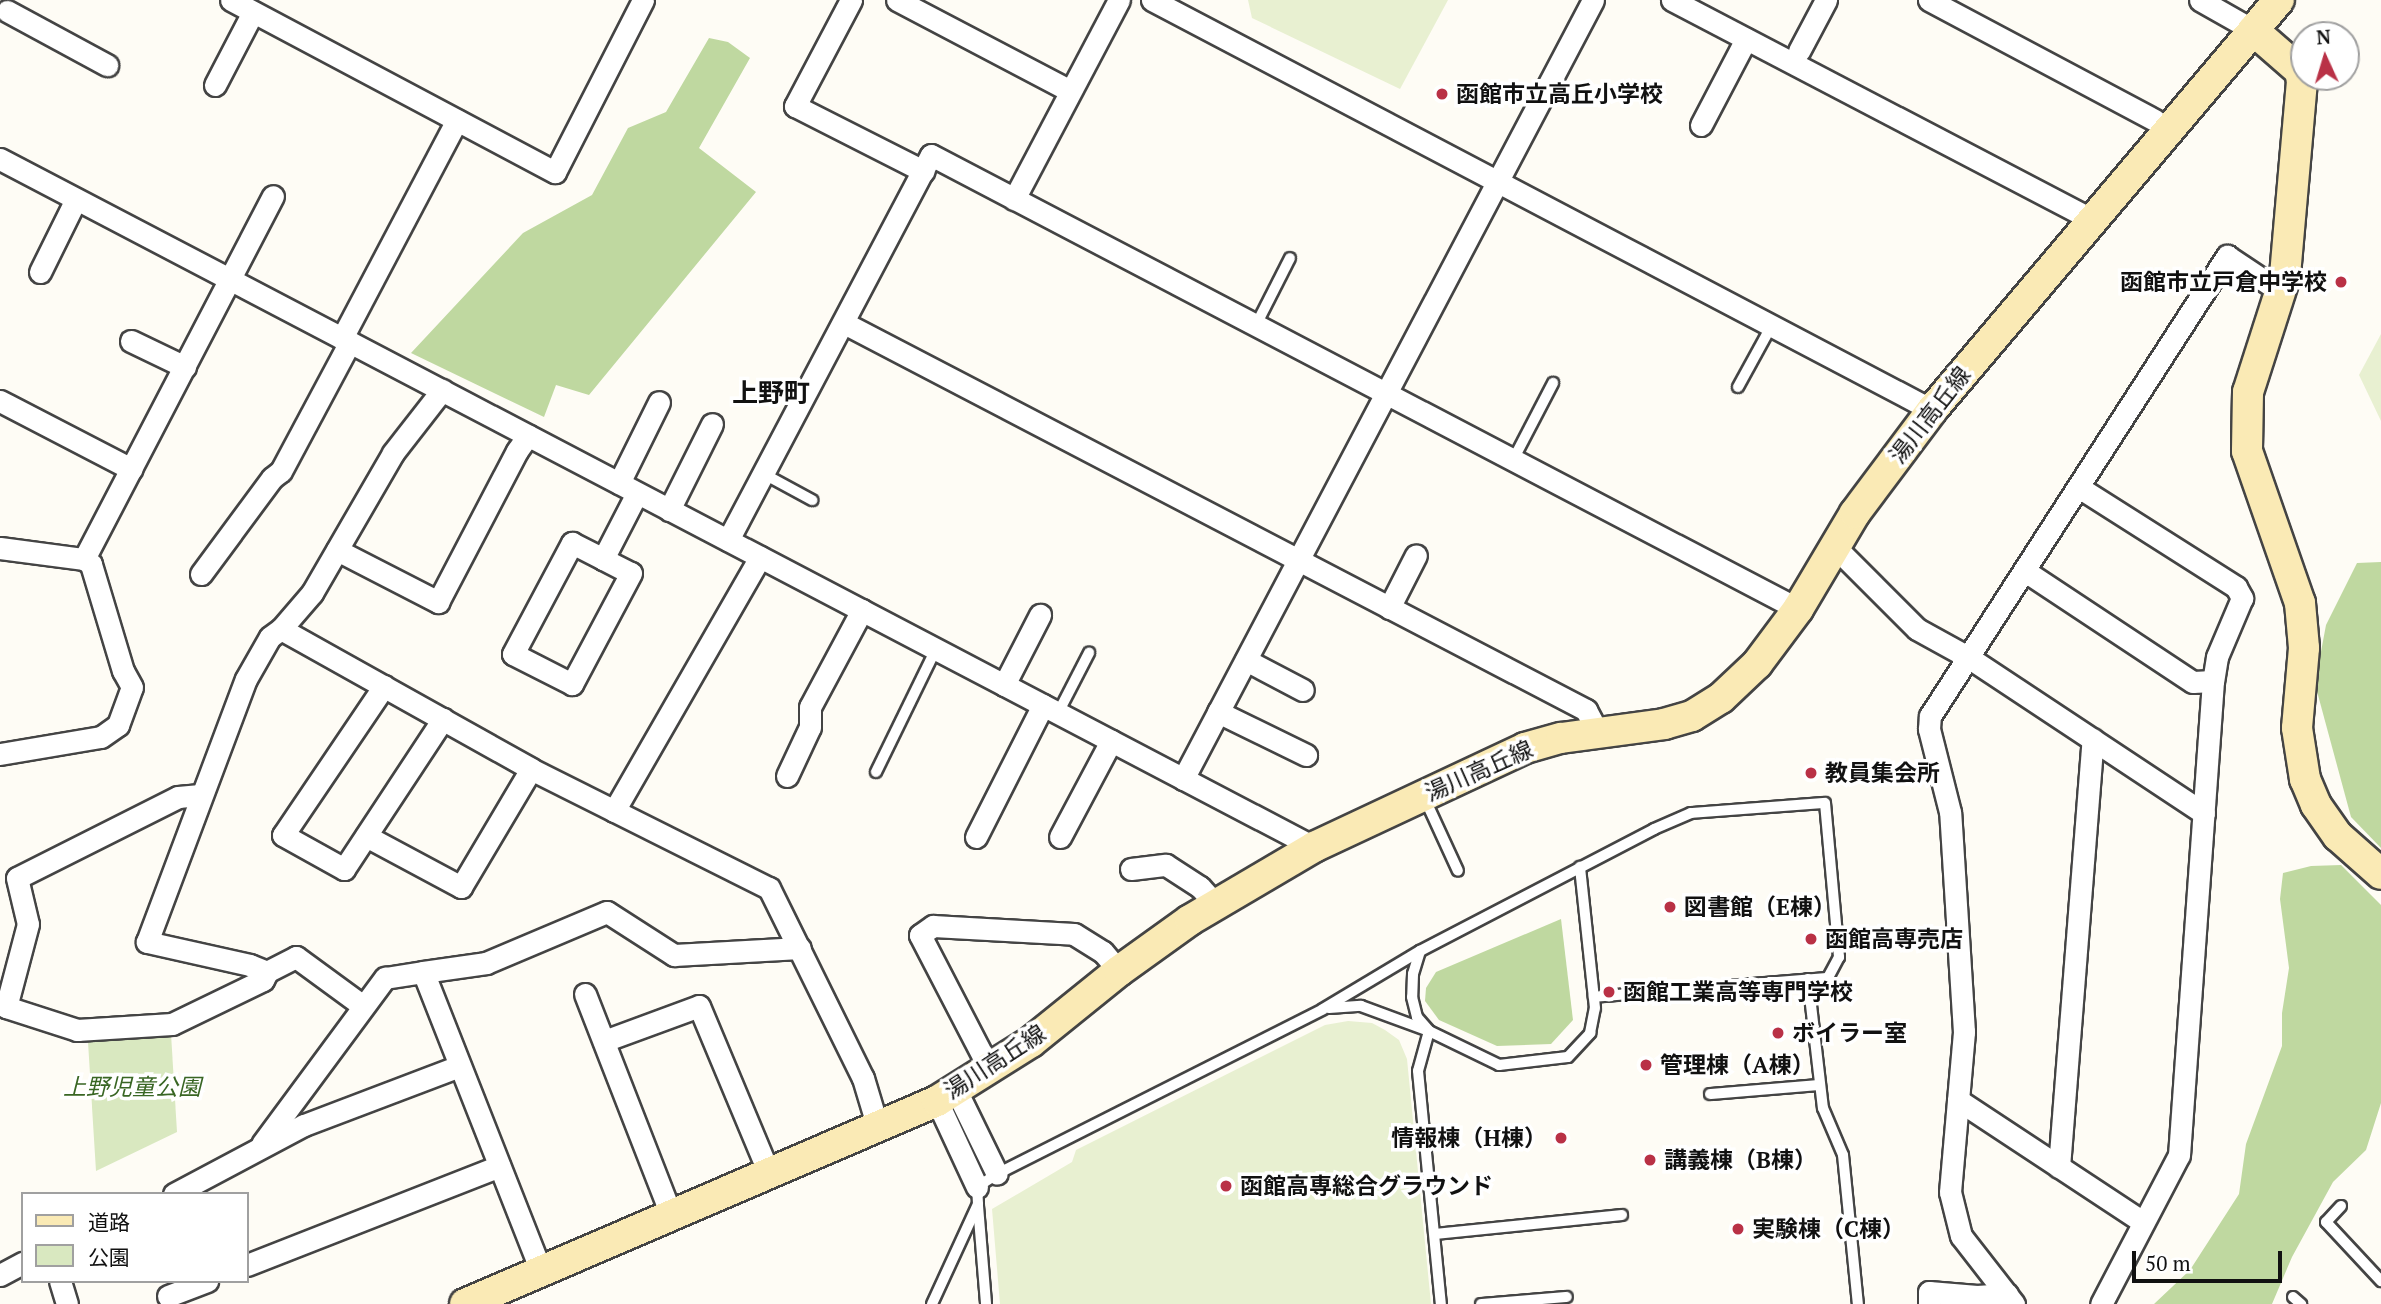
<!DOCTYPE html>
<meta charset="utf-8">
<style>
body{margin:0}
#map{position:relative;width:2381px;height:1304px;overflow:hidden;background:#fefcf5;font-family:"PT Serif","Noto Sans JP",serif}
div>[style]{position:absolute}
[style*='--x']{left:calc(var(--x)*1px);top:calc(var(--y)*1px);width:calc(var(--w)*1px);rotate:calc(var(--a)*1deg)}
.green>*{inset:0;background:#d9e8c0}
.forest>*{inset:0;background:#bfd8a0}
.pitch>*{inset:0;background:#e8f0d1}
.roads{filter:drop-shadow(2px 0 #444) drop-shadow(-2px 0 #444) drop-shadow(0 2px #444) drop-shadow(0 -2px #444)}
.lane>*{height:10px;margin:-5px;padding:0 5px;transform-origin:5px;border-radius:5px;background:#fff}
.street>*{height:21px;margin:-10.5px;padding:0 10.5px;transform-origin:10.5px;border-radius:10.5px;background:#fff}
.secondary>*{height:30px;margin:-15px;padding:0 15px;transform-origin:15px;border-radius:15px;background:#faeab5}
.dots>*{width:19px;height:19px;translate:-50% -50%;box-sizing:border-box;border:4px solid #fff;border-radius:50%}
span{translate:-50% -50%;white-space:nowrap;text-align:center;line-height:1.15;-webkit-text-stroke:7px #fff;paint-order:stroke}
.poi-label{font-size:23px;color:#111;font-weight:700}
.left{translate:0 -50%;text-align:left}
.right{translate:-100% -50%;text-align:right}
.street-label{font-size:23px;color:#111}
.park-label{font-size:23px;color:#396624;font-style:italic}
.quarter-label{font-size:26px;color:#111;font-weight:700}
.legend{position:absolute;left:21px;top:1192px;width:228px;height:91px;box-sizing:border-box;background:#fff;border:2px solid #a0a0a0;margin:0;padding:9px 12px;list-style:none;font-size:21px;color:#111}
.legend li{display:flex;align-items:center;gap:14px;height:35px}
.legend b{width:35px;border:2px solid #a0a0a0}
.north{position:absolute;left:2290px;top:21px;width:70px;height:70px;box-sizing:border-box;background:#fff;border:2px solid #a0a0a0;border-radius:50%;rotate:356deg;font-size:19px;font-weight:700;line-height:28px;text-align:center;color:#111}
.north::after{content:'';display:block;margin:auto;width:24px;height:32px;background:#b93146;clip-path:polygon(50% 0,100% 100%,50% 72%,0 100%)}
.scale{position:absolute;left:2132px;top:1251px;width:150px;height:32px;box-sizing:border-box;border:4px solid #111;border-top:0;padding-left:9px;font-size:21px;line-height:24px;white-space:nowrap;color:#111;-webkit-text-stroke:5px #fff;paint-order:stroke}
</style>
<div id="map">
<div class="green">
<div style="clip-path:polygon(171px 1034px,177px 1132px,96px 1171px,88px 1042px)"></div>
</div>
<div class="forest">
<div style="clip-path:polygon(709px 38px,728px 42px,750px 58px,699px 148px,756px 192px,589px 395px,556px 385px,544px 417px,411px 353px,523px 233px,592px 195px,628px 128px,666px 112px)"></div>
<div style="clip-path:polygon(2381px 562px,2381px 848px,2351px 817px,2315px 684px,2326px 625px,2357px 563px)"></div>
<div style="clip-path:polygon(2341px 865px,2381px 905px,2381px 1103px,2366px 1150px,2333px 1182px,2292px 1257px,2272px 1304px,2154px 1304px,2190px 1270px,2239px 1194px,2246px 1144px,2282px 1046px,2282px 1013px,2289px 968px,2280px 899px,2283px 873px,2311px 866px)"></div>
<div style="clip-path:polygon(1561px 919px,1573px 1020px,1551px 1044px,1497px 1046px,1439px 1020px,1425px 1001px,1426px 988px,1436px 972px)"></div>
</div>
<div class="pitch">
<div style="clip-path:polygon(1248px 0,1448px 0,1400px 89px,1252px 18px)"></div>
<div style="clip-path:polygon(2381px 334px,2381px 421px,2359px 375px)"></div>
<div style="clip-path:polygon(1348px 1021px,1372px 1023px,1385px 1030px,1399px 1040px,1407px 1059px,1431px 1304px,1000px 1304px,992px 1209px,1072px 1162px,1076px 1150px,1325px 1025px)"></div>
</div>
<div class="roads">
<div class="lane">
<div style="--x:1256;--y:325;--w:75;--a:-63.1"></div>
<div style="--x:1738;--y:387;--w:71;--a:-61.3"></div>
<div style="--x:1513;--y:460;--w:87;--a:-62.5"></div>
<div style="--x:764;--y:474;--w:55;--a:28.4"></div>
<div style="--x:1058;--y:713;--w:68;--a:-62.7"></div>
<div style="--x:876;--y:772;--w:137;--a:-64"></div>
<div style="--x:1424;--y:797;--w:81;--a:65.3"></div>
<div style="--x:1420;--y:951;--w:24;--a:107"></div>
<div style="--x:1413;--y:974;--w:23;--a:92"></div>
<div style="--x:1412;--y:997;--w:21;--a:76"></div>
<div style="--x:1417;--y:1017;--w:18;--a:49"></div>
<div style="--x:1429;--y:1031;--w:41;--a:105.4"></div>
<div style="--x:1418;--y:1071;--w:234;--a:84.4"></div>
<div style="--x:1808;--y:979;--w:130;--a:83.4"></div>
<div style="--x:1823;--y:1108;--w:51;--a:66.9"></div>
<div style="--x:1843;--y:1155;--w:150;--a:84.3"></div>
<div style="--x:1329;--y:1008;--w:32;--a:-4"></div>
<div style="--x:1361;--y:1006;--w:72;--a:20.2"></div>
<div style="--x:1429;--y:1031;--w:78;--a:25.9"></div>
<div style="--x:1499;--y:1065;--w:69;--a:-6.6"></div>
<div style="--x:1568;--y:1057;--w:33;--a:-47"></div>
<div style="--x:1590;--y:1033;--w:25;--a:-79"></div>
<div style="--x:1595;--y:1008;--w:142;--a:-96.1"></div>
<div style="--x:1710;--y:1094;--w:110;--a:-4.7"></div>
<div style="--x:978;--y:1206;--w:98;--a:85.3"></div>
<div style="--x:2341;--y:1206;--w:22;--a:133"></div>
<div style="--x:2326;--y:1222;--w:81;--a:47"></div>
<div style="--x:1435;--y:1234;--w:188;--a:-5.8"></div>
<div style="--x:2293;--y:1297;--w:11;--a:41"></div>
<div style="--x:932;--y:1304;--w:110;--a:-65.3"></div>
<div style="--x:978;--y:1204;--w:17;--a:-93"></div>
<div style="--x:977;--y:1187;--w:24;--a:-33"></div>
<div style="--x:997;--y:1174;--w:365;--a:-26.8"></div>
<div style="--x:1323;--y:1009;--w:113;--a:-30.9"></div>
<div style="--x:1420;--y:951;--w:264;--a:-27.5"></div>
<div style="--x:1654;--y:829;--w:40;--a:-23.4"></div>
<div style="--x:1691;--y:813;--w:134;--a:-4.3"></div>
<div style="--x:1825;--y:803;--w:155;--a:84.8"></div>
<div style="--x:1839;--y:957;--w:24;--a:118"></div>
<div style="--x:1828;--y:978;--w:235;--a:175.4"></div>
<div style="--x:1481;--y:1304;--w:86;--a:-4.7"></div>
</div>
<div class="street">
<div style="--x:231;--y:0;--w:367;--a:28"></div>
<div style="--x:555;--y:172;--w:193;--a:-62.9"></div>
<div style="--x:851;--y:0;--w:120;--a:117.8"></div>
<div style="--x:795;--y:106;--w:144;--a:26.9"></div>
<div style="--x:897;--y:0;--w:195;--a:27.7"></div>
<div style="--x:1152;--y:0;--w:881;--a:27.73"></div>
<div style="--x:1672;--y:0;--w:475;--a:27.6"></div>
<div style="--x:1929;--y:0;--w:256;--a:28"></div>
<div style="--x:2200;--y:0;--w:61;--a:29.5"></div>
<div style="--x:7;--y:11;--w:114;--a:28.4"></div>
<div style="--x:1799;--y:51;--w:58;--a:-62.1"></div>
<div style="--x:215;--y:85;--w:82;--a:-62.5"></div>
<div style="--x:1701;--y:125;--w:97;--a:-62.4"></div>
<div style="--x:0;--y:159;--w:1483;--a:27.64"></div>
<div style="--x:1014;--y:199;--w:225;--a:-62.2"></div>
<div style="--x:40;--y:272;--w:81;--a:-63.7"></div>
<div style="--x:844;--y:323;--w:837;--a:27.54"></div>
<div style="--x:1586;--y:710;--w:27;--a:62"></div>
<div style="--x:342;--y:338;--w:246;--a:-62.2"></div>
<div style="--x:131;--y:341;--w:60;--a:25.7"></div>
<div style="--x:0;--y:401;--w:148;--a:27.4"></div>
<div style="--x:619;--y:483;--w:90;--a:-63.7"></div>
<div style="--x:2080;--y:488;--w:185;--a:32.4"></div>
<div style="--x:2236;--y:587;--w:13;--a:61"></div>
<div style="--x:2242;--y:598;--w:64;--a:113"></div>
<div style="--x:2217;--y:657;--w:24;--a:99"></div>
<div style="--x:2213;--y:681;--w:475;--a:94.1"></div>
<div style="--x:2179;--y:1155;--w:168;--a:117.6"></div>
<div style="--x:669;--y:510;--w:96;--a:-63.4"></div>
<div style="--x:728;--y:540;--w:435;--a:-62.2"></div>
<div style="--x:931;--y:155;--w:979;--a:27.64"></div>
<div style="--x:1834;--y:546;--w:117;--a:45"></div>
<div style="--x:1917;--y:629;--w:58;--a:28.8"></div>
<div style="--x:1968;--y:657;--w:283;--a:33.5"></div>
<div style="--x:0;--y:548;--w:85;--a:7.5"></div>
<div style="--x:84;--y:559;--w:409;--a:-62.5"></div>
<div style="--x:337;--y:550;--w:114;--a:27.2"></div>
<div style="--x:438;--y:602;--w:170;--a:-62.4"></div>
<div style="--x:517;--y:451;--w:19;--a:-55"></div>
<div style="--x:603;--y:559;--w:31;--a:27"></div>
<div style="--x:631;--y:573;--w:126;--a:118"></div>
<div style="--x:572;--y:684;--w:66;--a:-153"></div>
<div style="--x:513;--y:654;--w:126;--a:-62"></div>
<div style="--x:572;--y:543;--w:35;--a:27"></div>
<div style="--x:603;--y:559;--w:74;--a:-62.7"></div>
<div style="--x:2025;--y:571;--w:201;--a:33.5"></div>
<div style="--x:2193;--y:682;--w:20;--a:-3"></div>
<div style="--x:201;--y:574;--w:119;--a:-53.5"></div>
<div style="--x:272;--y:478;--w:11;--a:-38"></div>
<div style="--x:281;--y:471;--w:146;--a:-61.9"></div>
<div style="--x:1389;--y:608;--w:59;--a:-63"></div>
<div style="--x:281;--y:629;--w:287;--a:29.2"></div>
<div style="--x:531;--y:769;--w:266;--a:26.6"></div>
<div style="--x:769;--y:888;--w:212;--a:63.7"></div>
<div style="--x:863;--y:1078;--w:52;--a:73.3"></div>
<div style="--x:1246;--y:660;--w:64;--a:27.8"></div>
<div style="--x:1004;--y:685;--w:79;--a:-62.8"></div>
<div style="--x:384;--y:686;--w:180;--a:124.1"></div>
<div style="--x:283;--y:835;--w:70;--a:29.1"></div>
<div style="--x:344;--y:869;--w:180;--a:-56.6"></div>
<div style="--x:1218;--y:712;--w:98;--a:26"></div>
<div style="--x:0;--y:754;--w:102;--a:-9.6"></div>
<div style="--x:101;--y:737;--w:21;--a:-35"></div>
<div style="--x:118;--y:725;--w:40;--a:-69.8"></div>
<div style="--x:132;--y:687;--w:18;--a:-119"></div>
<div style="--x:123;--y:671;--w:112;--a:-106.7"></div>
<div style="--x:91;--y:564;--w:9;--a:-144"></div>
<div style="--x:787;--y:776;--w:54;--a:-64.9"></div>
<div style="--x:810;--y:727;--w:20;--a:-90"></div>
<div style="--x:810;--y:707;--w:110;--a:-61.8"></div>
<div style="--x:1183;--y:779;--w:880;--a:-62.24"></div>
<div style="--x:200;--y:795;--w:22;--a:175"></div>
<div style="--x:178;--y:797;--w:180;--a:153.3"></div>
<div style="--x:17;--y:878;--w:47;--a:76.6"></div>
<div style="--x:28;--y:924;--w:86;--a:104.8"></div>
<div style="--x:6;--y:1007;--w:75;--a:17.9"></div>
<div style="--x:77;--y:1030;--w:95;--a:-3.6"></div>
<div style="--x:172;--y:1024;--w:101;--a:-25.8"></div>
<div style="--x:263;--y:980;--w:9;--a:-63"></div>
<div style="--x:614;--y:811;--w:293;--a:-60.1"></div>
<div style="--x:366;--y:836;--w:108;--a:28.2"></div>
<div style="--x:461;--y:887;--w:137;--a:-59.3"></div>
<div style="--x:976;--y:837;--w:148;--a:-63.1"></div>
<div style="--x:1060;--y:837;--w:109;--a:-62"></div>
<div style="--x:1131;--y:869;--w:35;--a:-7"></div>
<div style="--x:1166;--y:865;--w:40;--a:32.9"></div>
<div style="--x:1200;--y:887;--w:24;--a:48"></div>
<div style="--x:585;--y:994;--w:237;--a:68.7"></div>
<div style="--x:363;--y:1006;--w:83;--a:-143.8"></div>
<div style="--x:296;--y:957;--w:33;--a:153"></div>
<div style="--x:267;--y:972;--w:18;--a:-158"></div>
<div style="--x:250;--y:965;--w:106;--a:-167.4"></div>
<div style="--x:147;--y:942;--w:281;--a:-69.4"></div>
<div style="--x:246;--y:679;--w:48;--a:-60.3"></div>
<div style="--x:270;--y:637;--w:14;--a:-36"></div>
<div style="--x:281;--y:629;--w:48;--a:-49.3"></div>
<div style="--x:312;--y:593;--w:162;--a:-59.9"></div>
<div style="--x:393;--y:453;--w:80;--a:-52.1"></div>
<div style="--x:604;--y:1041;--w:101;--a:-20.2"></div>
<div style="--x:699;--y:1006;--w:181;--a:67.3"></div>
<div style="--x:990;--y:1070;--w:152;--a:-117.4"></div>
<div style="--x:920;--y:935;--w:16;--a:-35"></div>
<div style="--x:933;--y:926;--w:141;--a:3.2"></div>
<div style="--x:1074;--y:934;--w:34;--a:32"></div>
<div style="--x:1103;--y:952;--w:25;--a:50"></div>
<div style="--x:956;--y:1090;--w:93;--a:64"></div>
<div style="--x:1958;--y:1100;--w:222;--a:33.4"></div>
<div style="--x:937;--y:1101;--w:95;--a:65.1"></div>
<div style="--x:262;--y:1144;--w:207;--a:-53.5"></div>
<div style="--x:385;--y:978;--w:38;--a:-9"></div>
<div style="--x:2059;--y:1167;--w:429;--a:-85.5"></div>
<div style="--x:174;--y:1194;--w:147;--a:-28"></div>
<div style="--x:304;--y:1125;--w:166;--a:-20.8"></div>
<div style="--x:247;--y:1265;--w:271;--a:-21.4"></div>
<div style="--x:541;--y:1271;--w:321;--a:-111.5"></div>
<div style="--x:423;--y:972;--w:64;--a:-8.1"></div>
<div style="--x:486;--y:963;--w:131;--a:-22.9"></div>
<div style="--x:607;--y:912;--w:80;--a:32.7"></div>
<div style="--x:674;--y:955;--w:126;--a:-3.2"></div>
<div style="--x:0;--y:1275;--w:26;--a:-28"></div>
<div style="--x:60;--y:1281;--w:24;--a:73"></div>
<div style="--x:168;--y:1296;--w:42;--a:-21"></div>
<div style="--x:1929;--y:1304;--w:12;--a:-90"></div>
<div style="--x:1929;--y:1292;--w:48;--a:4.8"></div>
<div style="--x:1977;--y:1296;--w:30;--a:-4"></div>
<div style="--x:2014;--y:1304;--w:86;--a:-127.9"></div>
<div style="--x:1961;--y:1236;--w:45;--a:-104"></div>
<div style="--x:1950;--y:1192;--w:161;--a:-85"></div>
<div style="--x:1964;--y:1032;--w:220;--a:-93.6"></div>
<div style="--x:1950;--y:812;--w:86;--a:-104.2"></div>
<div style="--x:1929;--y:729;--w:13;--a:-86"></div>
<div style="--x:1930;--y:716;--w:548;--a:-57.15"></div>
<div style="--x:2227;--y:256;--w:65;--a:33.7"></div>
</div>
<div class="secondary">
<div style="--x:2253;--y:30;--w:62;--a:41.1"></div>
<div style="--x:2300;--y:71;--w:10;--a:79"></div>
<div style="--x:2302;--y:81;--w:197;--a:95"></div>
<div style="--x:2285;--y:277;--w:121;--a:107.8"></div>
<div style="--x:2248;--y:392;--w:59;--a:91"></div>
<div style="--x:2247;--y:451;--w:161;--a:70.8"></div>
<div style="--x:2300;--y:603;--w:45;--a:84.9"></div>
<div style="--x:2304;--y:648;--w:80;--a:95"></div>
<div style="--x:2297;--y:728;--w:52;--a:81.1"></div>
<div style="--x:2305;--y:779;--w:28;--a:67"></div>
<div style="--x:2316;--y:805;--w:38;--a:55"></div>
<div style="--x:2338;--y:836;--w:57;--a:41.5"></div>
<div style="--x:465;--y:1304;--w:514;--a:-23.27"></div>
<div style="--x:937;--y:1101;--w:111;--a:-32.1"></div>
<div style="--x:1031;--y:1042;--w:113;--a:-38.9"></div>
<div style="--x:1119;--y:971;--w:87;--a:-35.7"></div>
<div style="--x:1190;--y:920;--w:144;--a:-30.5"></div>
<div style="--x:1314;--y:847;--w:233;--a:-25.1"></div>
<div style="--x:1525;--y:748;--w:37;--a:-16"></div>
<div style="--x:1561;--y:738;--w:104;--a:-7.7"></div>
<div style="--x:1664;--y:724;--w:29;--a:-16"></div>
<div style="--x:1692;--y:716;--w:34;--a:-32"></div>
<div style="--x:1721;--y:698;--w:50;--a:-43.4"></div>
<div style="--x:1757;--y:664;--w:69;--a:-53.3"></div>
<div style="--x:1798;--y:609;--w:112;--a:-59.3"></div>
<div style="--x:1855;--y:513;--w:129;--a:-53.2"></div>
<div style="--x:1932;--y:410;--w:537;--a:-49.76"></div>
</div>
</div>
<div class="dots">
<div style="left:1442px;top:94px;background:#b93146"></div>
<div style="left:2341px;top:282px;background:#b93146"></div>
<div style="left:1811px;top:773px;background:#b93146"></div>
<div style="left:1670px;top:907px;background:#b93146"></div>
<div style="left:1811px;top:939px;background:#b93146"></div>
<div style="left:1609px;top:992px;background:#b93146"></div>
<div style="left:1778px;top:1033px;background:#b93146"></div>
<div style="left:1646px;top:1065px;background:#b93146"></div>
<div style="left:1561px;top:1138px;background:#b93146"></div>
<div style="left:1650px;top:1160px;background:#b93146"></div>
<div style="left:1226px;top:1186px;background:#b93146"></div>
<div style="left:1738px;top:1229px;background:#b93146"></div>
</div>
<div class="poi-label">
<span class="left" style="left:1456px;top:94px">函館市立高丘小学校</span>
<span class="right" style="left:2327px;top:282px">函館市立戸倉中学校</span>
<span class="left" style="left:1825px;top:773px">教員集会所</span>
<span class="left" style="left:1684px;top:907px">図書館（E棟）</span>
<span class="left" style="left:1825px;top:939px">函館高専売店</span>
<span class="left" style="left:1623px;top:992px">函館工業高等専門学校</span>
<span class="left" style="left:1792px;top:1033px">ボイラー室</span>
<span class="left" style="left:1660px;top:1065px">管理棟（A棟）</span>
<span class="right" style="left:1547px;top:1138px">情報棟（H棟）</span>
<span class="left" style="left:1664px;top:1160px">講義棟（B棟）</span>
<span class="left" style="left:1240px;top:1186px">函館高専総合グラウンド</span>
<span class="left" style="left:1752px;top:1229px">実験棟（C棟）</span>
</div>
<div class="street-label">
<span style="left:1930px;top:415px;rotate:-52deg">湯川高丘線</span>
<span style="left:1479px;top:771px;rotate:-24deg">湯川高丘線</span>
<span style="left:995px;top:1062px;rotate:-33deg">湯川高丘線</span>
</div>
<div class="park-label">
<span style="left:132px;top:1087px">上野児童公園</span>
</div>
<div class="quarter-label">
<span style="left:771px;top:393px">上野町</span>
</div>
<ul class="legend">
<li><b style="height:9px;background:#faeab5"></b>道路</li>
<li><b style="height:19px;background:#d9e8c0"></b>公園</li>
</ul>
<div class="north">N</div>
<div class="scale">50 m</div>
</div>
